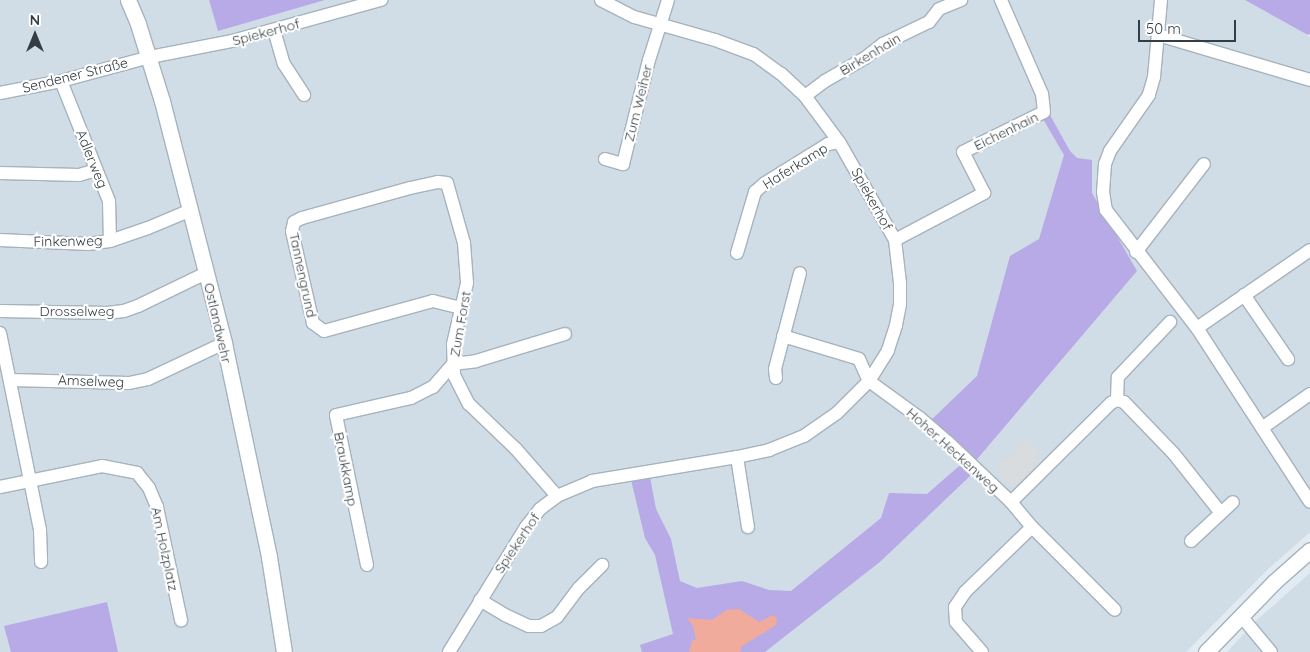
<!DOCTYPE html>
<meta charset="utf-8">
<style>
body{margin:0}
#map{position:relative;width:1310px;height:652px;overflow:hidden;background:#e2eaf2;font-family:Quicksand,sans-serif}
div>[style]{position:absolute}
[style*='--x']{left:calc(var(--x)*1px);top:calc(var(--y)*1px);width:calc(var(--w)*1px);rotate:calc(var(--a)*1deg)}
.residential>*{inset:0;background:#d0dce6}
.green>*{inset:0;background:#b7aae7}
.parking>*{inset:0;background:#d8dcdf}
.water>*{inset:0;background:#f1ab9c}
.roads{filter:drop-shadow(1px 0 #a5b3bd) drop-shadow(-1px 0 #a5b3bd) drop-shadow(0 1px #a5b3bd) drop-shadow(0 -1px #a5b3bd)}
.minor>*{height:12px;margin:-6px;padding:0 6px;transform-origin:6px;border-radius:6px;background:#fff}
.tertiary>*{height:15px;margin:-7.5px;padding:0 7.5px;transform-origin:7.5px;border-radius:7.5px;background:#fff}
span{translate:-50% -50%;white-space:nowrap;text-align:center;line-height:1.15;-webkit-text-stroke:4.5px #fff;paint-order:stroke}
.street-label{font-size:14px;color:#333d43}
.north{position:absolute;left:10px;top:10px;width:50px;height:50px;-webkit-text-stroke:4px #fff;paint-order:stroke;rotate:0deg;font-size:14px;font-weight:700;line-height:20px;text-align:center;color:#333d43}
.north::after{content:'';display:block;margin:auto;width:18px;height:22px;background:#333d43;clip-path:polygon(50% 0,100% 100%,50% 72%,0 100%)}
.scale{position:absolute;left:1138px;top:20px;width:98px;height:22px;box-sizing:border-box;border:2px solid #333d43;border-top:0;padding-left:6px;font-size:15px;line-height:18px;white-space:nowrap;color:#333d43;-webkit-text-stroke:4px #fff;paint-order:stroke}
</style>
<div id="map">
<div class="residential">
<div style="clip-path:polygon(0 0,121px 0,136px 36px,201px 272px,265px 565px,279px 652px,0 652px)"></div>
<div style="clip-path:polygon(134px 0,209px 0,218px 30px,325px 0,1245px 0,1297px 27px,1310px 37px,1310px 532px,1265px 572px,1186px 652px,287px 652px,213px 270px,198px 208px,156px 59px)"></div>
<div style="clip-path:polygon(1310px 573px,1310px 652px,1227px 652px,1258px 619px)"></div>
</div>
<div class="green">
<div style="clip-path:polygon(209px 0,325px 0,218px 31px)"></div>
<div style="clip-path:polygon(1245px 0,1310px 0,1310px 34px,1308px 35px)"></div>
<div style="clip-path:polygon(1050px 115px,1070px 151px,1077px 158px,1092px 160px,1092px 193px,1137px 271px,967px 471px,970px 476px,881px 561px,765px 652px,642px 652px,640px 645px,673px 634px,655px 555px,645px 538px,631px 480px,650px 477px,656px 509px,671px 539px,680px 581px,697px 588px,742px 581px,769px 590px,791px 591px,881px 518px,889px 493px,927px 494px,966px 460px,928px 423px,977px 376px,1010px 256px,1039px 239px,1064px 155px,1043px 119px)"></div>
<div style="clip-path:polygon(107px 602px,118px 652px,11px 652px,4px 626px)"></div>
</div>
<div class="parking">
<div style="clip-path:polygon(1026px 439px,1039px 452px,1037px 454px,1043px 461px,1015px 489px,995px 469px)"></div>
</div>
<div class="water">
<div style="clip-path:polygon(739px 609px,759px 622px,773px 615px,777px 618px,776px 625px,742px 646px,740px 652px,689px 652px,692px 641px,696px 639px,693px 626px,687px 618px,712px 620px,726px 610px)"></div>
</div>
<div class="roads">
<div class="minor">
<div style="--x:1161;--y:0;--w:77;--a:95.2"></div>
<div style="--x:1154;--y:77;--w:19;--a:106"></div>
<div style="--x:1149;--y:95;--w:68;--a:124.9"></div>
<div style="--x:1110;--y:151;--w:14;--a:111"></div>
<div style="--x:1105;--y:164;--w:28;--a:94"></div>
<div style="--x:1103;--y:192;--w:18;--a:81"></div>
<div style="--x:1106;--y:210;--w:149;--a:52.4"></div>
<div style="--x:1197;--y:328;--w:207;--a:57"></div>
<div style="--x:274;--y:30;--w:35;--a:74"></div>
<div style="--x:284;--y:64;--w:37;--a:57"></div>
<div style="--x:1158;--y:35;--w:159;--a:16.5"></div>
<div style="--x:61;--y:81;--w:129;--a:68.2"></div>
<div style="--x:109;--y:201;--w:40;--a:88.6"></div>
<div style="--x:0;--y:93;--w:62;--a:-11.1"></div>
<div style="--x:61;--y:81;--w:92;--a:-15.1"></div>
<div style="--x:150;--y:57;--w:84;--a:-11"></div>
<div style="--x:232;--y:41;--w:155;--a:-15.4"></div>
<div style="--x:805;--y:96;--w:25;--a:-37"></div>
<div style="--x:825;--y:81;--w:46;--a:-29.9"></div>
<div style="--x:865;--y:58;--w:23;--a:-38"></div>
<div style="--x:883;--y:44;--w:51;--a:-25.6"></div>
<div style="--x:929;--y:22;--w:16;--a:-52"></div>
<div style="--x:939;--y:9;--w:24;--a:-22"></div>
<div style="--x:605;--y:159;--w:19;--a:16"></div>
<div style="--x:623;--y:164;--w:107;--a:-76"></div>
<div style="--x:649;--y:60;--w:63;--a:-72.4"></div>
<div style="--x:0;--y:173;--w:79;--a:1.5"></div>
<div style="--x:79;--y:175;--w:18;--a:-16"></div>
<div style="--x:0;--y:240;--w:88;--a:2.6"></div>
<div style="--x:88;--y:244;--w:22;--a:-8"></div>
<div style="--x:110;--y:241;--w:40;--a:-18.9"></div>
<div style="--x:148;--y:228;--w:47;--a:-22.7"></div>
<div style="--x:895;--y:240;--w:101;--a:-27.8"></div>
<div style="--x:984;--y:193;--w:46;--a:-117.1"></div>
<div style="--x:963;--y:152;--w:90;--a:-26.3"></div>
<div style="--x:1044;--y:112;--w:18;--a:-96"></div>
<div style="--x:1042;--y:94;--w:103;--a:-113.6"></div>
<div style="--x:1136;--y:252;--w:111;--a:-52.3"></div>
<div style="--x:737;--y:253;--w:64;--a:-73.6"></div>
<div style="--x:755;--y:192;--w:13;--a:-42"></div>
<div style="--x:765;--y:183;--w:74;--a:-31.8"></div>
<div style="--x:828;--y:144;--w:11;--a:-10"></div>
<div style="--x:1244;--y:295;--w:78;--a:55.5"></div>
<div style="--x:461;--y:308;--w:29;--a:-166"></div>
<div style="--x:433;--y:301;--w:113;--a:164.6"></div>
<div style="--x:324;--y:331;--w:14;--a:-144"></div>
<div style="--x:313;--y:323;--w:94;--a:-102.9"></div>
<div style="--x:292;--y:231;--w:9;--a:-77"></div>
<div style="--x:294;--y:222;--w:9;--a:-27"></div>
<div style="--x:302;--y:218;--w:112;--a:-15.5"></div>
<div style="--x:410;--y:188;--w:29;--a:-12"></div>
<div style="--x:438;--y:182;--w:9;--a:6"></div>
<div style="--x:447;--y:183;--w:62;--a:74.2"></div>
<div style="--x:464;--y:243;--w:40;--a:85.7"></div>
<div style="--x:467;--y:283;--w:63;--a:102.9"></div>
<div style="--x:453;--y:344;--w:31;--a:88"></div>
<div style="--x:454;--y:375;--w:33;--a:63"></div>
<div style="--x:469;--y:404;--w:65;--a:43.8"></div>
<div style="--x:516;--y:449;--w:62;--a:48.9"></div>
<div style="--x:0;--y:311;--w:107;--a:1.1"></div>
<div style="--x:107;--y:313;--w:17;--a:-7"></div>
<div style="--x:124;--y:311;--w:15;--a:-20"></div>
<div style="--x:138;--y:306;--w:76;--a:-25.9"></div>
<div style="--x:1197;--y:328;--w:137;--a:-34.6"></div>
<div style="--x:0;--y:333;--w:201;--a:78.5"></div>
<div style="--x:40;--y:530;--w:32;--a:88"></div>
<div style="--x:783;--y:336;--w:79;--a:16.8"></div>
<div style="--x:859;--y:359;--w:24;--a:66"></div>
<div style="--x:869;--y:381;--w:63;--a:36"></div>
<div style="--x:920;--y:418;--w:37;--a:41"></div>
<div style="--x:948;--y:442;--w:87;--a:43.6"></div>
<div style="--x:1011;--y:502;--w:33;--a:50"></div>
<div style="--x:1032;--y:527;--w:117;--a:45"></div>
<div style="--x:776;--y:378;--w:9;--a:-96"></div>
<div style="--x:775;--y:369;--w:99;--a:-75.4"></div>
<div style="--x:10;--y:380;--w:119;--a:1.4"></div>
<div style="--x:129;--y:383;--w:19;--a:-12"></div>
<div style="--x:148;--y:379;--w:84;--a:-25.3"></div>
<div style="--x:1117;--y:400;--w:23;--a:-88"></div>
<div style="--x:1118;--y:377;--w:76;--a:-46.6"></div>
<div style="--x:1262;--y:428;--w:59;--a:-35.3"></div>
<div style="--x:737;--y:457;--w:71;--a:81.1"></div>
<div style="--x:0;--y:487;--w:104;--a:-11.6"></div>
<div style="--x:102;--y:466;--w:36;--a:11"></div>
<div style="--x:137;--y:473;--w:19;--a:51"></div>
<div style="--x:149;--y:488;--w:21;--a:67"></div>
<div style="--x:157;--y:507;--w:116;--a:78"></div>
<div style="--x:1011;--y:502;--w:141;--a:-44.7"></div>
<div style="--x:1111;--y:403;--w:7;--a:-27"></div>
<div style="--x:1117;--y:400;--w:7;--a:16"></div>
<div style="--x:1124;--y:402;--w:72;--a:46.1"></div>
<div style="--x:1174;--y:454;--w:75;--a:51.5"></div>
<div style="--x:1191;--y:541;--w:57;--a:-42.9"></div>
<div style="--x:367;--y:565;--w:153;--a:-101.7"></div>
<div style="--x:336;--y:415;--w:77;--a:-12.8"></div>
<div style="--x:411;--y:398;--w:25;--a:-27"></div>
<div style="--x:433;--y:387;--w:30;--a:-49"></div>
<div style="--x:453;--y:364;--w:23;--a:-7"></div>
<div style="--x:476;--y:361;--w:93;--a:-16.9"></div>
<div style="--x:480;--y:600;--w:29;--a:31"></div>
<div style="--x:505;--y:615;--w:26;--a:25"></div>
<div style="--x:529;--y:626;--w:12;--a:0"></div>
<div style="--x:541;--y:626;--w:18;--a:-29"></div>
<div style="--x:557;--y:617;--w:36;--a:-53"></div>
<div style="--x:579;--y:588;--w:33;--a:-45"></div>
<div style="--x:1241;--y:616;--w:47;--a:50.2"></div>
<div style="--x:449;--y:652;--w:147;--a:-58.4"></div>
<div style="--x:526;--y:527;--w:23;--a:-52"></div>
<div style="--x:540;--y:509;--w:21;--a:-37"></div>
<div style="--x:557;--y:496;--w:38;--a:-23"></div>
<div style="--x:592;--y:481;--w:147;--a:-9.4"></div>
<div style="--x:737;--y:457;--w:33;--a:-12"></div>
<div style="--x:769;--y:450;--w:38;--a:-22"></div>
<div style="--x:804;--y:436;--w:40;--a:-34.9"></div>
<div style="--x:837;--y:413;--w:45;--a:-45"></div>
<div style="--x:869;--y:381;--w:36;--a:-58"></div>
<div style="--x:888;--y:350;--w:26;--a:-72"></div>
<div style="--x:896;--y:325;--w:20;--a:-79"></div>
<div style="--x:900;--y:305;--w:22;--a:-90"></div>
<div style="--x:900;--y:283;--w:43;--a:-96.6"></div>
<div style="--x:895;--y:240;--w:113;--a:-119.7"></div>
<div style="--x:839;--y:142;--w:57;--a:-126.5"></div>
<div style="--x:805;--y:96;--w:33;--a:-137"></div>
<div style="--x:781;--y:74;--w:34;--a:-144"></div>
<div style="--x:753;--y:54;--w:40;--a:-159.8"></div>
<div style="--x:715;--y:40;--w:84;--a:-164.1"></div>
<div style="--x:634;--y:17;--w:37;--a:-153"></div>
<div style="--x:982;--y:652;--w:40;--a:-131"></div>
<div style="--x:956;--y:622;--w:15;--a:-94"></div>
<div style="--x:955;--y:607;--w:18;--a:-56"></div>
<div style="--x:965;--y:592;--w:93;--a:-44.1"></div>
</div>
<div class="tertiary">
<div style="--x:128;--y:0;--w:26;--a:67"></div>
<div style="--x:138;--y:24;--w:81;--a:72.7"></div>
<div style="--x:162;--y:101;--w:250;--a:75.6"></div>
<div style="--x:224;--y:343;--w:219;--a:78.1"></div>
<div style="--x:269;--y:557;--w:96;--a:81"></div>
<div style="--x:1206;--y:652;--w:98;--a:-45.8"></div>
<div style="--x:1274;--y:582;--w:48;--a:-41.6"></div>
</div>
</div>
<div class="street-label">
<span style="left:266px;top:32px;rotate:-15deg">Spiekerhof</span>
<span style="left:870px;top:54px;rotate:-31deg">Birkenhain</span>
<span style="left:75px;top:75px;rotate:-14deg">Sendener Straße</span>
<span style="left:638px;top:103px;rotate:-76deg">Zum Weiher</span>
<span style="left:1006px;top:131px;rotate:-26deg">Eichenhain</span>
<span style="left:92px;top:159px;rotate:68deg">Adlerweg</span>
<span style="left:795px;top:166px;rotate:-32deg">Haferkamp</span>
<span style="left:872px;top:199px;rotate:61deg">Spiekerhof</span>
<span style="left:68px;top:241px;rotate:-1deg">Finkenweg</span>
<span style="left:303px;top:275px;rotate:78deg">Tannengrund</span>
<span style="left:77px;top:311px">Drosselweg</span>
<span style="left:218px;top:323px;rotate:77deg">Ostlandwehr</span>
<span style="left:460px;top:324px;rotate:-80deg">Zum Forst</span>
<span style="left:91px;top:381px;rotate:2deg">Amselweg</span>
<span style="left:953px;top:450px;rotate:42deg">Hoher Heckenweg</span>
<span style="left:346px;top:469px;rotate:79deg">Braukkamp</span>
<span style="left:517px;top:543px;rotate:-56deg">Spiekerhof</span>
<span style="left:165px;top:549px;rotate:78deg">Am Holzplatz</span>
</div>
<div class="north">N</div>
<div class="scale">50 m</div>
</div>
